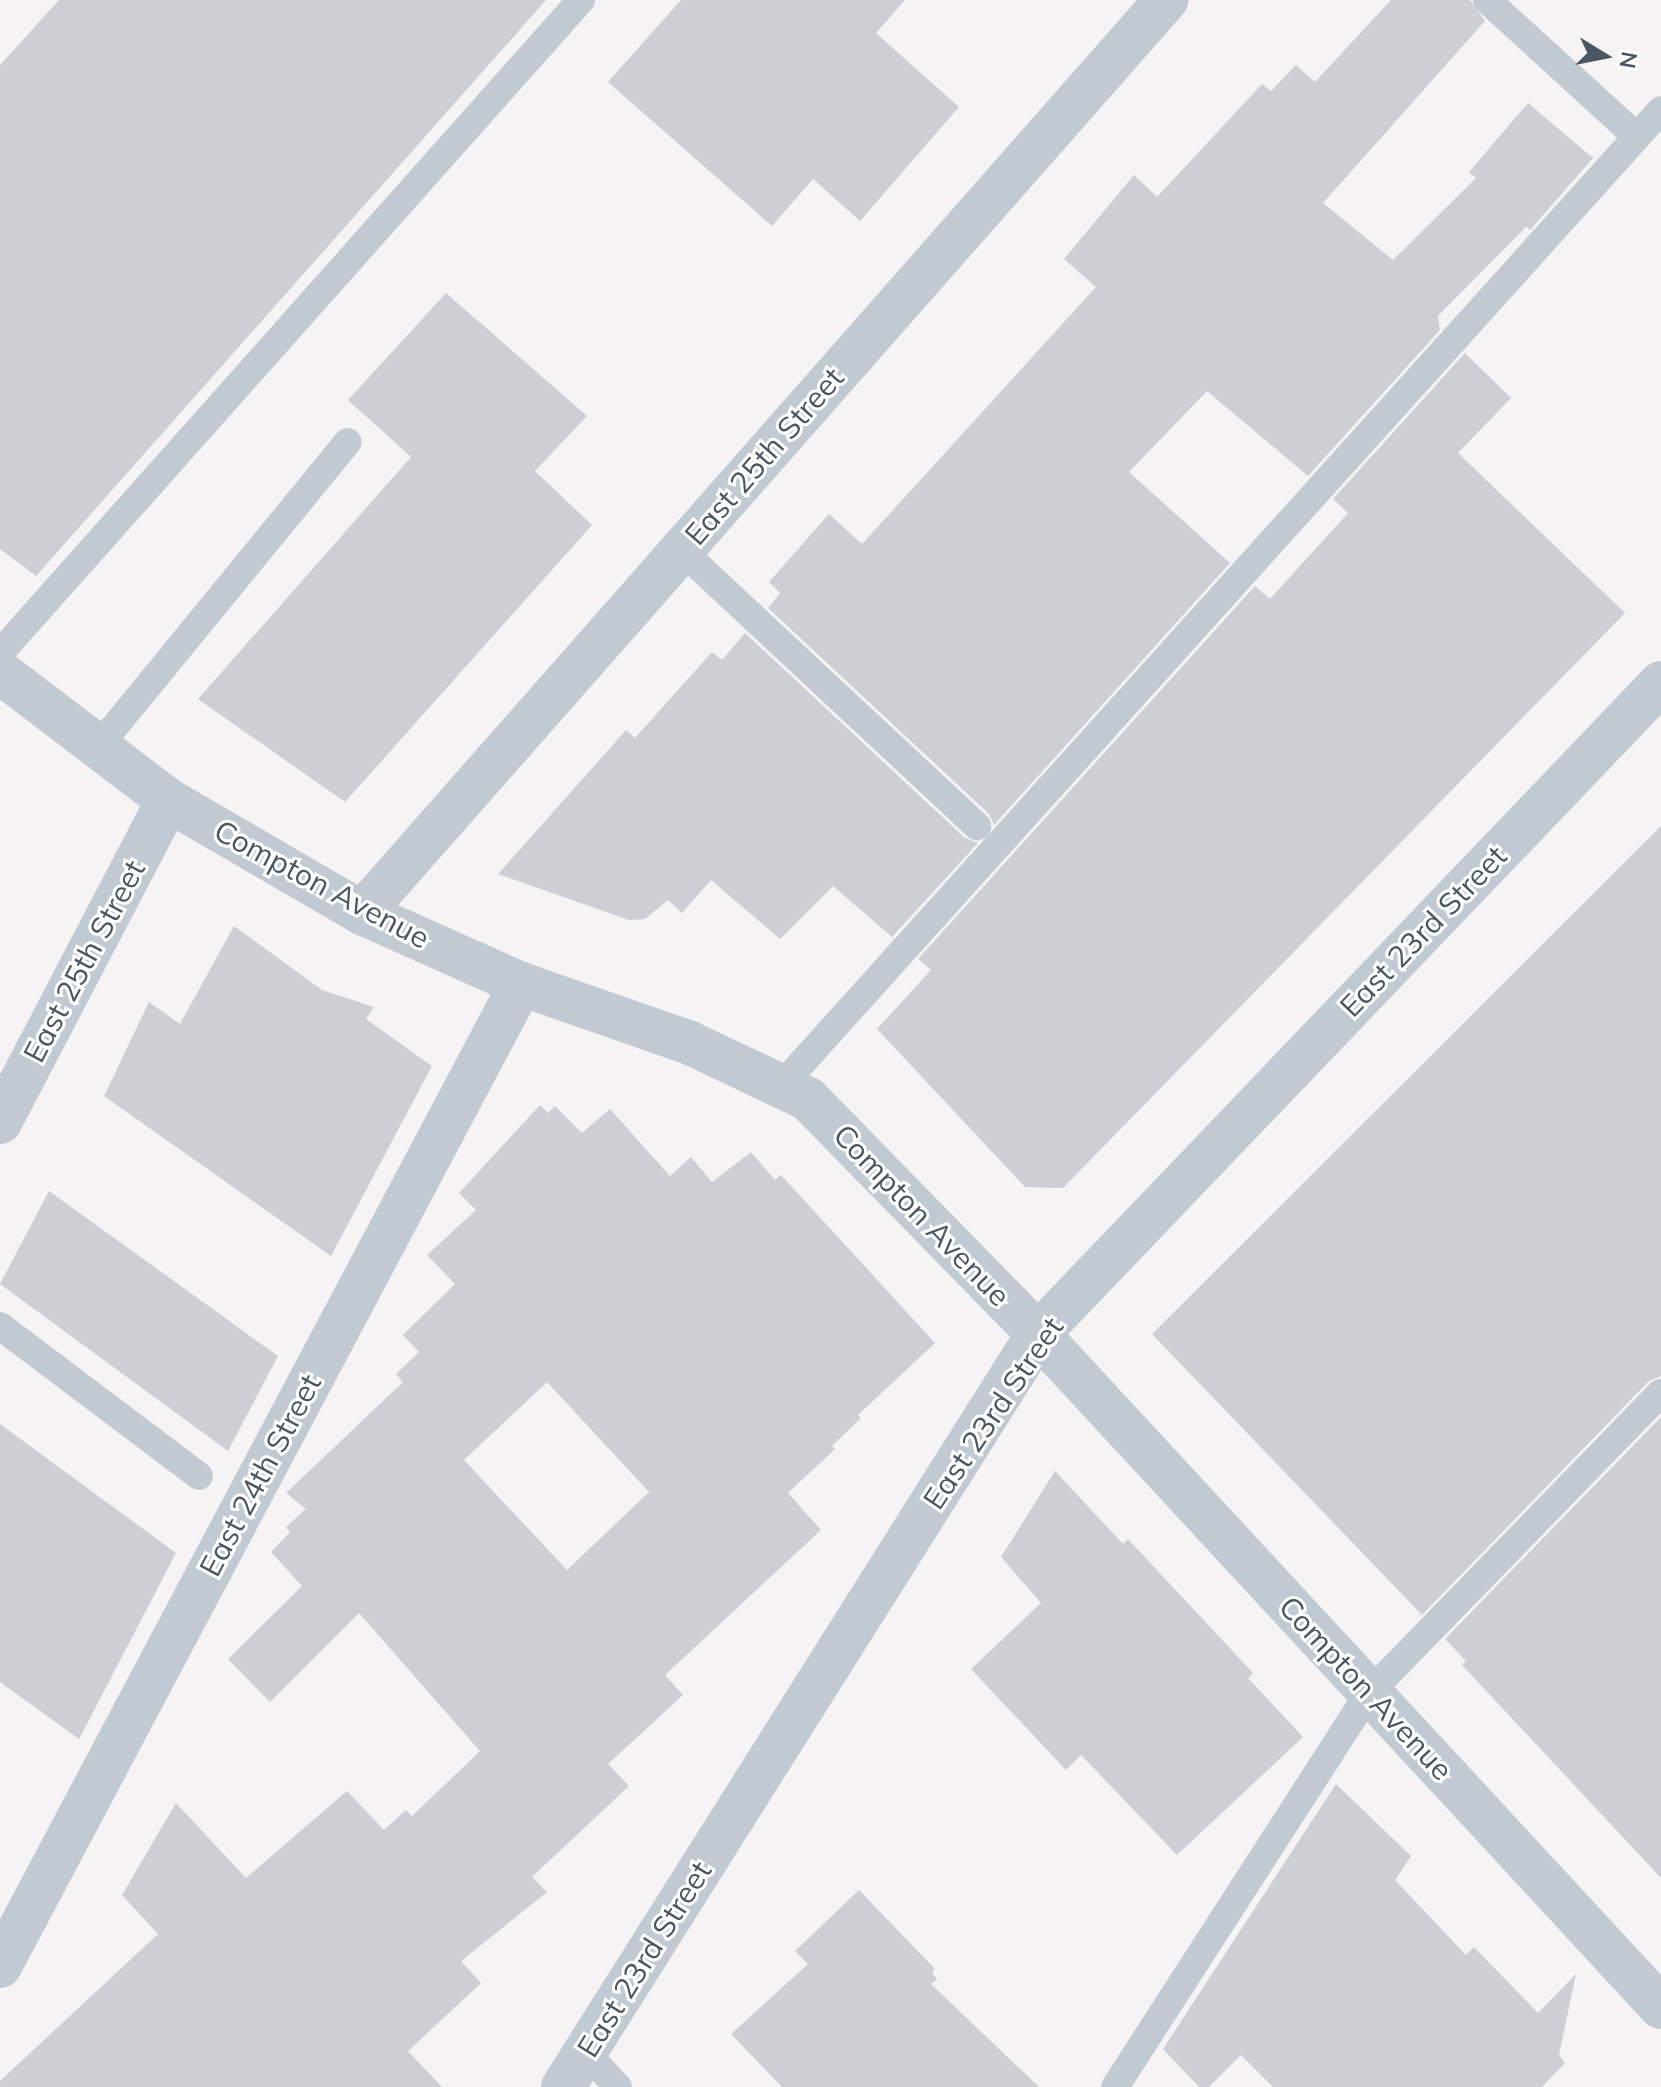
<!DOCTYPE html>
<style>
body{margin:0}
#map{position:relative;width:1661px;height:2087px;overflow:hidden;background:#f5f3f3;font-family:Mulish,sans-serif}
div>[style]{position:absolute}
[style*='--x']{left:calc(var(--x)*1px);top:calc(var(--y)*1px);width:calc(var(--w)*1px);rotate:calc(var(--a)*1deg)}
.building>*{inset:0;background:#cdcfd5}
.service>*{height:28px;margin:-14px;padding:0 14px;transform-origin:14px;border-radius:14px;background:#c1cad2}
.minor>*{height:44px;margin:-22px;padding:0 22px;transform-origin:22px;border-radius:22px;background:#c1cad2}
.tertiary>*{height:44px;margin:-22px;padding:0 22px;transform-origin:22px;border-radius:22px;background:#c1cad2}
span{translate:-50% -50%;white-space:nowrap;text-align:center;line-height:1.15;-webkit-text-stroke:6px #fff;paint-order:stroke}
.street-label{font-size:30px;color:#4a5661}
.north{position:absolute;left:1565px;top:16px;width:80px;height:80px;-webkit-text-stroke:6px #fff;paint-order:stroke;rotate:100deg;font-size:22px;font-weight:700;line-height:32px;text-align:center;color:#4a5661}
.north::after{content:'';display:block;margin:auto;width:28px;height:36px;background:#4a5661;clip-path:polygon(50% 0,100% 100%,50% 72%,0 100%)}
</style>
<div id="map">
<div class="building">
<div style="clip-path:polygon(59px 0,546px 0,36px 576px,0 549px,0 65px)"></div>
<div style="clip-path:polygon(681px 0,905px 0,876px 33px,959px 107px,860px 221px,813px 179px,772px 226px,608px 82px)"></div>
<div style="clip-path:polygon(1391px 0,1470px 0,1485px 21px,1323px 203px,1393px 260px,1476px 178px,1469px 172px,1528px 103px,1593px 158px,1530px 230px,1526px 227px,1438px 316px,1440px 330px,1308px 476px,1207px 391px,1129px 472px,1230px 563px,994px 825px,989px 814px,768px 608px,780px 593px,769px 582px,829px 514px,862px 544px,1096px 287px,1064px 259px,1134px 175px,1157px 197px,1262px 84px,1271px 91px,1296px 65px,1315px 82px)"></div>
<div style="clip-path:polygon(446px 293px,587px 416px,535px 471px,592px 525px,345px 802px,198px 699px,411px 457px,348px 400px)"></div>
<div style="clip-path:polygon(1465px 353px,1511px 398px,1458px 453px,1625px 613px,1063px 1188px,1025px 1187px,877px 1029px,931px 970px,918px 959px,1255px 586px,1270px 599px,1348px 513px,1333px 499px)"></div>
<div style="clip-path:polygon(745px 633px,965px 838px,978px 843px,892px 937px,833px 886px,780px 939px,711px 880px,682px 913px,668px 900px,645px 919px,629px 920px,498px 874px,626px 730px,635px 738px,712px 652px,722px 660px)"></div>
<div style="clip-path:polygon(1661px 826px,1661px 1376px,1649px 1381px,1422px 1615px,1152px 1334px)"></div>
<div style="clip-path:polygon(234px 926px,322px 990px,374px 1007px,366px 1019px,432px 1066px,331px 1256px,104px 1096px,149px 1002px,180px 1024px)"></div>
<div style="clip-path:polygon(evenodd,540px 1105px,548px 1113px,555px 1106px,582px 1133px,610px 1109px,670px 1176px,691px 1157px,712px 1182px,751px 1152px,775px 1180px,781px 1175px,935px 1343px,858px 1415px,861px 1418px,832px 1446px,835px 1449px,788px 1493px,821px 1530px,665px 1675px,683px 1695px,608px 1764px,629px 1786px,532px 1877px,547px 1892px,461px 1961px,481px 1983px,408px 2051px,442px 2087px,0 2087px,0 2081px,158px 1934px,122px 1895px,176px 1803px,246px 1878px,347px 1791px,384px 1830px,406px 1810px,412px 1816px,480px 1751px,359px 1613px,270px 1702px,228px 1659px,302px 1586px,271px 1552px,290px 1532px,286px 1527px,306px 1509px,286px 1493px,403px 1382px,396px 1374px,419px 1352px,403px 1335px,455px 1284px,427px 1255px,476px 1210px,459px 1193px,540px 1105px,547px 1382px,649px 1492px,567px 1570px,464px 1460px,547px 1382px)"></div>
<div style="clip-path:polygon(49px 1191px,278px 1356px,228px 1451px,0 1284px)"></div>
<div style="clip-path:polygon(1661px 1417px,1661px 1878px,1462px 1665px,1466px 1661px,1445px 1639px)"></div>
<div style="clip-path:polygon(0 1424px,176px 1553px,79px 1739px,0 1682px)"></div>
<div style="clip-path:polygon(1055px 1471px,1123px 1544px,1128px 1539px,1253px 1673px,1248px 1678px,1303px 1737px,1177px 1855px,1081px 1755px,1066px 1770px,971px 1669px,1041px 1603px,1001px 1557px)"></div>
<div style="clip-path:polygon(1336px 1784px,1411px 1856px,1395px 1880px,1466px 1955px,1474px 1947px,1538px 2013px,1576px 1974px,1559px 2055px,1565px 2063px,1542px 2087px,1273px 2087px,1241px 2055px,1209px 2087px,1199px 2087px,1163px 2049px)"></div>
<div style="clip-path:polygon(859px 1890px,935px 1969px,932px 1973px,937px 1979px,931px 1984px,1039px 2087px,782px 2087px,731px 2034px,808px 1964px,795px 1951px)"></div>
</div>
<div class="service">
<div style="--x:1487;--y:0;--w:203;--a:42.4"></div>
<div style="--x:681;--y:550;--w:405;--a:43"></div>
<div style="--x:0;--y:653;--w:874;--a:-48.34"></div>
<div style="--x:98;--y:747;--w:394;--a:-50.7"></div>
<div style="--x:781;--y:1086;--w:1314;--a:-47.96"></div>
<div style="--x:0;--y:1326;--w:249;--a:37"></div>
<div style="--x:585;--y:2052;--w:48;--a:46.7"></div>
<div style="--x:1115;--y:2087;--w:470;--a:-57.2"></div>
<div style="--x:1370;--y:1692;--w:417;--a:-45.8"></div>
</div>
<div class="minor">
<div style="--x:362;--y:913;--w:1217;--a:-48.63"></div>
<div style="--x:0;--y:1122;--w:363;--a:-62.4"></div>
<div style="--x:0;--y:1966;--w:1112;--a:-62.05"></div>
<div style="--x:563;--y:2087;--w:890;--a:-57.76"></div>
<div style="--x:1038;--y:1334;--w:901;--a:-46.26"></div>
</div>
<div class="tertiary">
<div style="--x:0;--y:672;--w:211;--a:37.3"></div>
<div style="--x:168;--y:800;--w:225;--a:30.2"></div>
<div style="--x:362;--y:913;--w:174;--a:24.1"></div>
<div style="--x:521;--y:984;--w:179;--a:19.2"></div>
<div style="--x:690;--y:1043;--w:131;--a:25.4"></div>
<div style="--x:808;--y:1099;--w:329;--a:45.6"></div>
<div style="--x:1038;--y:1334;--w:917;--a:47.21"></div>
</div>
<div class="street-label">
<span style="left:764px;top:456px;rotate:-49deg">East 25th Street</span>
<span style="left:322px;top:884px;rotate:28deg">Compton Avenue</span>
<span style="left:1423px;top:931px;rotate:-46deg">East 23rd Street</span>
<span style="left:84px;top:961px;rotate:-62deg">East 25th Street</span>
<span style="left:922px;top:1215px;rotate:46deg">Compton Avenue</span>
<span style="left:993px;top:1413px;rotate:-56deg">East 23rd Street</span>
<span style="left:260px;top:1475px;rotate:-62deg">East 24th Street</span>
<span style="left:1366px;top:1688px;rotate:47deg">Compton Avenue</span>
<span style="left:644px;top:1959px;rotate:-58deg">East 23rd Street</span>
</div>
<div class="north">N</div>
</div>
